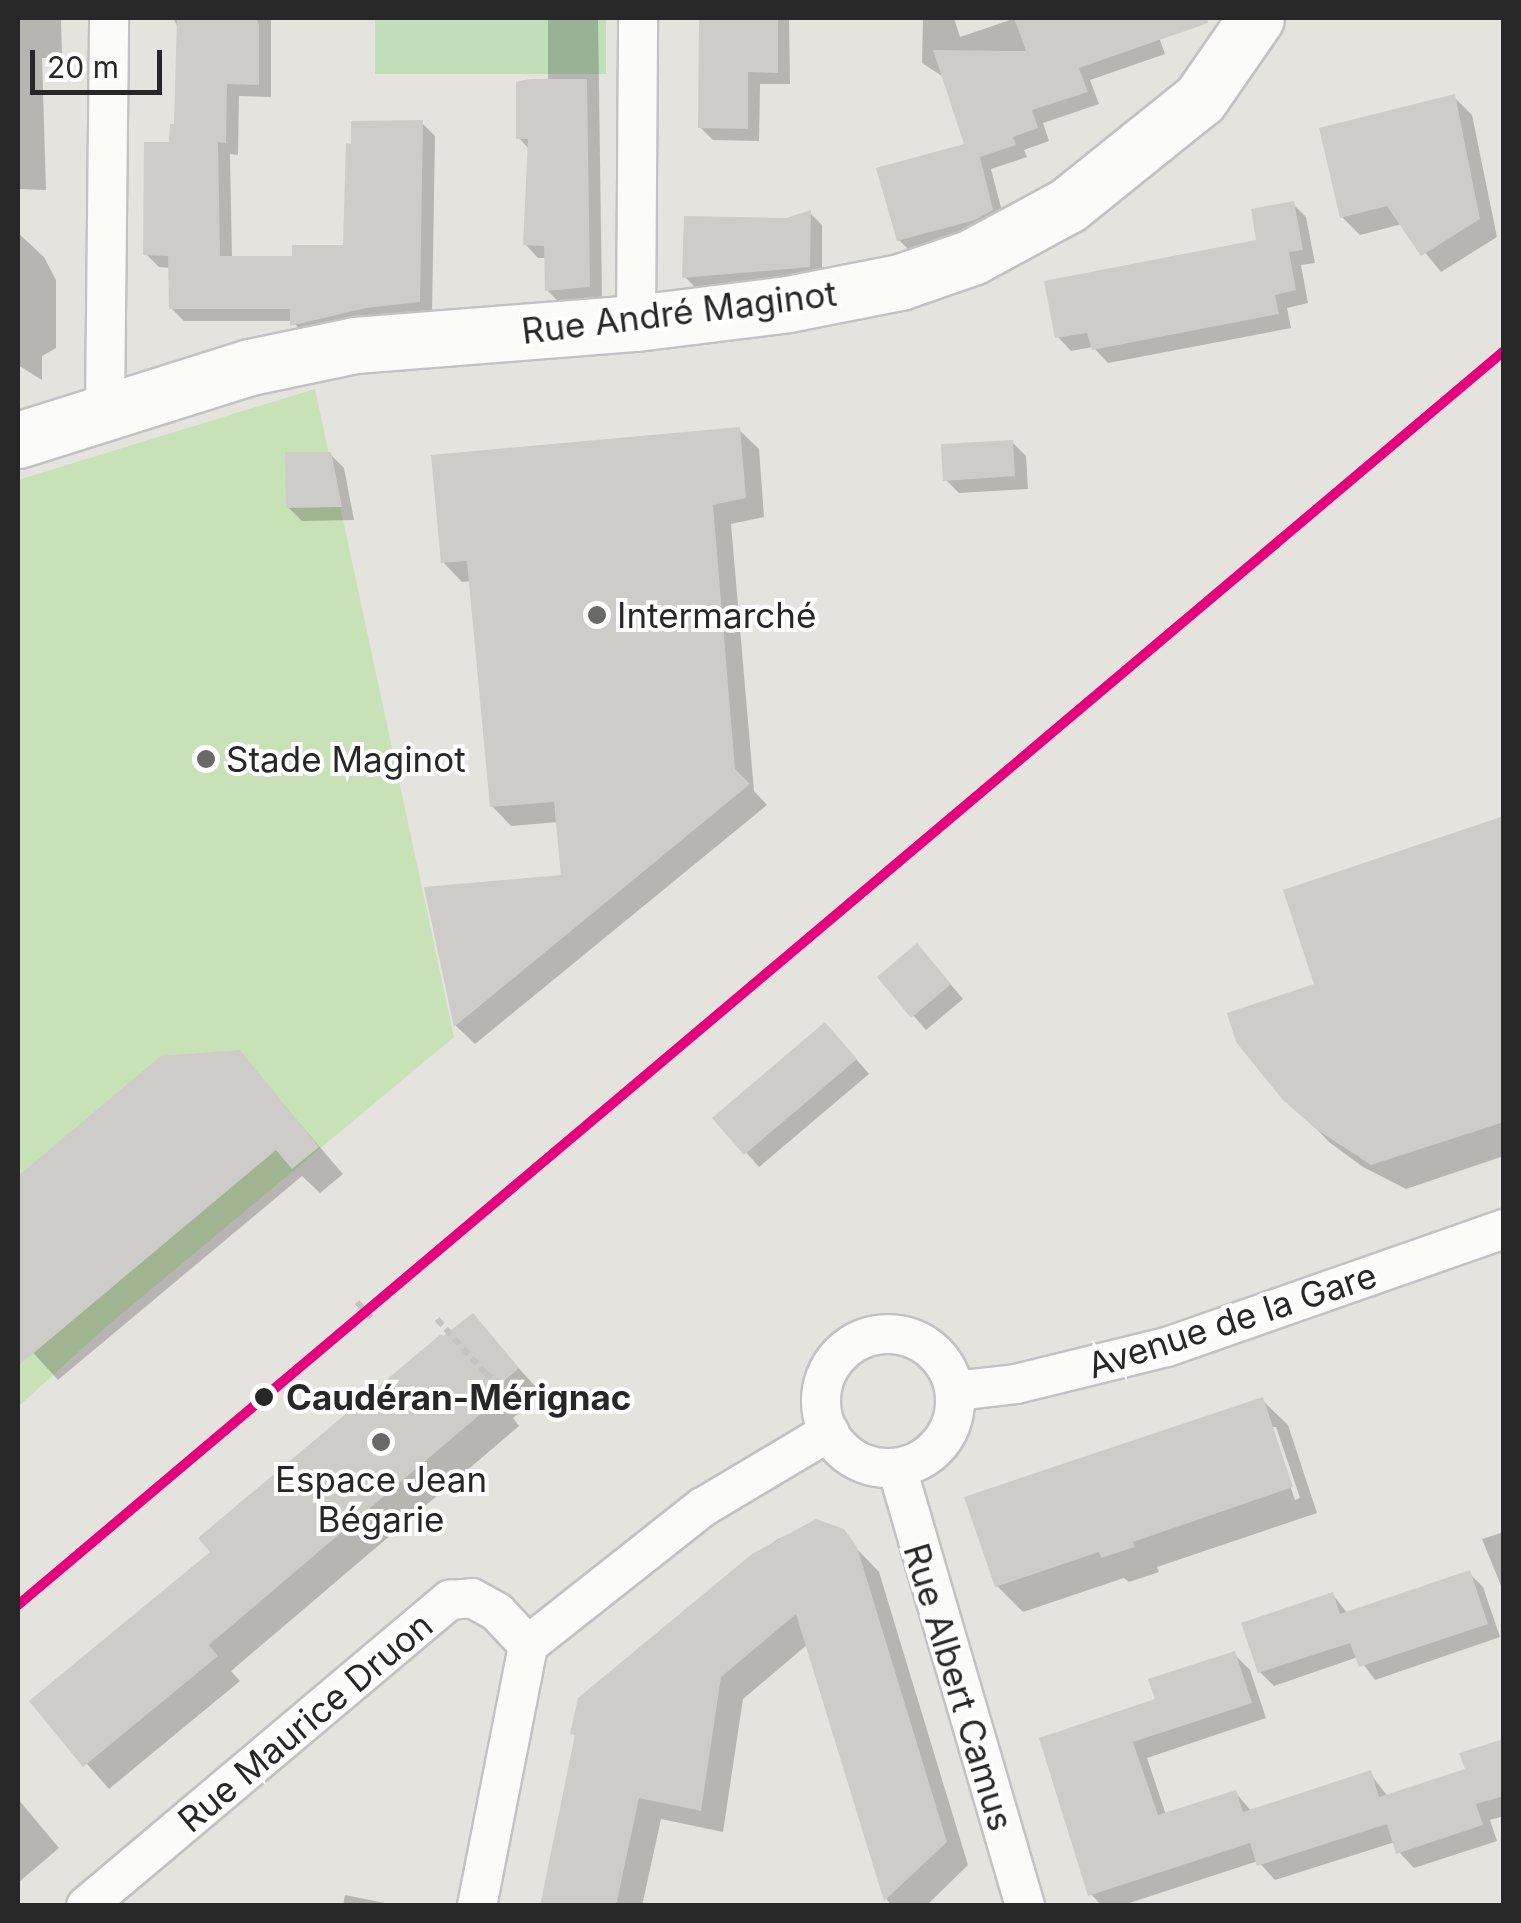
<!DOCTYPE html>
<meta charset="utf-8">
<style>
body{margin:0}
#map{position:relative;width:1521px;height:1923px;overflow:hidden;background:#e4e3de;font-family:Inter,sans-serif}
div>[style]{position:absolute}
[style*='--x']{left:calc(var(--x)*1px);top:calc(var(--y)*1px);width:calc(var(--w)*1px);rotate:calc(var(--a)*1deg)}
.green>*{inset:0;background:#c0deb9}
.pitch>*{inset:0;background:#c8e1b7}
.shadow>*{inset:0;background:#0003}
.building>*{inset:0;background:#cdccc8}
.path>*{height:6px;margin-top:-3px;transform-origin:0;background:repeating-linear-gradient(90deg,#c3c3c2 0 8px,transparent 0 13px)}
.roads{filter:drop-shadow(2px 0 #c2c2c3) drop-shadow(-2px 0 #c2c2c3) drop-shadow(0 2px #c2c2c3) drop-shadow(0 -2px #c2c2c3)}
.street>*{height:38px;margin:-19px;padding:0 19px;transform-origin:19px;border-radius:19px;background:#fbfbfa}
.street>.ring{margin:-19px;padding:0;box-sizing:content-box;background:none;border:38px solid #fbfbfa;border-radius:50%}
.secondary>*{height:55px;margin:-27.5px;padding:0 27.5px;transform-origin:27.5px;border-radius:27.5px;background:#fbfbfa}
.rail-1>*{height:10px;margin:-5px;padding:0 5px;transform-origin:5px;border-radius:5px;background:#e5007d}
.dots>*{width:28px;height:28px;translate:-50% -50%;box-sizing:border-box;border:5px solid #fff;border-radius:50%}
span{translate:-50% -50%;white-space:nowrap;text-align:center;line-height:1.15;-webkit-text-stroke:8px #fff;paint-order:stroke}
.street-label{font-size:35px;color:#272727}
.poi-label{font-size:35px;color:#272727}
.left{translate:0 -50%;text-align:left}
.stop-label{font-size:35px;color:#272727;font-weight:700}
.frame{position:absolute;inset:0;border:20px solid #272727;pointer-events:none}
.scale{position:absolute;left:30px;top:50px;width:132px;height:45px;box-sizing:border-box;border:5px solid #272727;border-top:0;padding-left:12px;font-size:30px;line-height:35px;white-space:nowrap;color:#272727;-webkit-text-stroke:8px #fff;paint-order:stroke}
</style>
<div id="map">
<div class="green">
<div style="clip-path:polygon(375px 18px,606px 18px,606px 74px,375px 74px)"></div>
</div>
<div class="pitch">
<div style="clip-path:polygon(315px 389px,454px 1037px,108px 1325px,18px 1407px,18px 480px)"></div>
</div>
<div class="shadow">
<div style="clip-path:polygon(18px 18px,61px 18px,62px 58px,42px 58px,46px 190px,18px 189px)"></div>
<div style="clip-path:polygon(173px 18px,271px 18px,271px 97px,239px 96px,238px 155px,230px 154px,232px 259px,294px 258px,346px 248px,422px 123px,435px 136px,432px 315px,306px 338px,293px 321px,184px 321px,171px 308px,170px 268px,159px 267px,146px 254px,177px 127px,179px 29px)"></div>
<div style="clip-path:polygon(548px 18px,598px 18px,602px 300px,560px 303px,547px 290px,547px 258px,538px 258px,525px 244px,530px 150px,519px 138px,548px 81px)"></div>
<div style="clip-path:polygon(700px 18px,789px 18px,790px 84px,760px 84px,759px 141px,713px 140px,700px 127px)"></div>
<div style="clip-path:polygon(923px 18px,954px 18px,960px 37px,1016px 18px,1190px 18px,1156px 29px,1165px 54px,1090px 80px,1099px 104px,1043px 123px,1049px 141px,1024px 150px,1027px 157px,991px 169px,1005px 223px,912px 253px,899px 240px,967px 146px,942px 76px,922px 63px)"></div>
<div style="clip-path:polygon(1454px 97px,1472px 115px,1497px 237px,1441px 272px,1402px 224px,1360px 235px,1342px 217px)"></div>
<div style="clip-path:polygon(1293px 204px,1306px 217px,1315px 263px,1301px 265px,1308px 303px,1287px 308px,1291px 328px,1108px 363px,1093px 347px,1071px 351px,1058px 337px,1259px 242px)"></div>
<div style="clip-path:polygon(810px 213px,822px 225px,822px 279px,698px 290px,685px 277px,787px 220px)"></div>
<div style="clip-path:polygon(18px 233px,44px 257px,56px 280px,56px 348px,42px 356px,42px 380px,18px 365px)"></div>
<div style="clip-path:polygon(739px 430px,759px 449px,764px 517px,731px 524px,754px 791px,767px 805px,475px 1044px,456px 1026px,427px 889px,564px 877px,558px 822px,511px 826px,492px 806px,472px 581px,462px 582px,443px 562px)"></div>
<div style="clip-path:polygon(1012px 442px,1026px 456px,1028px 489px,959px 493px,946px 480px)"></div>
<div style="clip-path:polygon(330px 454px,344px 468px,354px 520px,302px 521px,288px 507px)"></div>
<div style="clip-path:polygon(1504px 819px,1504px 1156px,1406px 1189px,1363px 1167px,1329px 1142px,1271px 1082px,1317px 985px)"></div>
<div style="clip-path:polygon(930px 960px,963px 999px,926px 1030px,881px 978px)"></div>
<div style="clip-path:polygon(839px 1039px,869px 1074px,759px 1167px,716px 1118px)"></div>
<div style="clip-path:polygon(239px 1053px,343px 1174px,320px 1193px,302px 1176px,58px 1380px,18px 1336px,18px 1179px,162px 1059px)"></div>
<div style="clip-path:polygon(472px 1316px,542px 1394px,513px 1418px,519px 1426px,231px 1671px,240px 1681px,109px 1789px,33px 1702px,213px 1553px)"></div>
<div style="clip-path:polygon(evenodd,1262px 1400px,1288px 1425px,1317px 1513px,1157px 1567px,1159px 1572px,1129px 1582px,1124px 1578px,1023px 1612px,997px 1586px,1262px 1400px,1270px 1427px,1276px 1427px,1300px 1498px,1295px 1500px,1270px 1427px)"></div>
<div style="clip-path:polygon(816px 1522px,837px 1528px,879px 1572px,968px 1865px,926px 1906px,892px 1906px,887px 1900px,808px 1644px,743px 1699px,723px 1832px,661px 1819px,642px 1906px,542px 1906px,577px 1738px,573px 1733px,580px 1699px,776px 1540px)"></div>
<div style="clip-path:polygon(1504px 1532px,1504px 1593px,1482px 1539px)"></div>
<div style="clip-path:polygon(1469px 1573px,1483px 1587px,1500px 1637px,1375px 1680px,1358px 1657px,1274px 1686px,1260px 1672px,1333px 1595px,1348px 1614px)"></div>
<div style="clip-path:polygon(1234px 1654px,1250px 1670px,1266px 1718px,1147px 1758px,1166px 1815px,1235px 1792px,1252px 1812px,1370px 1773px,1388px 1797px,1468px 1771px,1504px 1742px,1504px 1816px,1490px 1820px,1497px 1841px,1414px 1868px,1399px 1852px,1395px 1842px,1275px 1880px,1258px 1861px,1120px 1906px,1102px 1906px,1091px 1894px,1042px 1740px,1159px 1700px)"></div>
<div style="clip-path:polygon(18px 1799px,59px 1848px,18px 1883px)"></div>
<div style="clip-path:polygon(345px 1895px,395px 1905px,395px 1906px,343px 1906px)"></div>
</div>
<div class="building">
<div style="clip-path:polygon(177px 18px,256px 18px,259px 25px,259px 85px,227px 84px,226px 143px,218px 142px,220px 256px,292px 256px,292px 245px,343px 245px,346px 143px,351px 144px,351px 121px,423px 120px,420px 302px,366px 308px,290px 326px,290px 309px,169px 309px,168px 256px,143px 255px,144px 142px,169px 142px,170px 124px,174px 124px)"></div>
<div style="clip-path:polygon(699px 18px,778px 18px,778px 73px,748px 72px,748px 129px,698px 128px)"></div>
<div style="clip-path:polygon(1014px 18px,1207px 18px,1208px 23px,1079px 68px,1088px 92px,1032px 110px,1038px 128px,1013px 137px,1016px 145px,980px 157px,993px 210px,975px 220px,897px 241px,876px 168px,964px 144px,933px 50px,1026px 51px)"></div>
<div style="clip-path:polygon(530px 79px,587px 79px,590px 287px,545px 291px,544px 246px,523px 245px,528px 139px,516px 139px,516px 82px)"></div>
<div style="clip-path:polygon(1455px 94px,1480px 219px,1421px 256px,1387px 206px,1340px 218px,1319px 128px)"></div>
<div style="clip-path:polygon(1294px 201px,1303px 250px,1289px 252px,1296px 290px,1275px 295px,1279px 314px,1092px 350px,1087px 333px,1055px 338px,1044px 281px,1256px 240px,1251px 209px)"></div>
<div style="clip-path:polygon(811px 210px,810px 267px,682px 278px,684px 216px,786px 218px)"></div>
<div style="clip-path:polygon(740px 427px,746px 498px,713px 505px,735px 769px,750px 784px,454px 1027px,424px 887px,561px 875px,554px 802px,490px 807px,467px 561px,441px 563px,431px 455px)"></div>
<div style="clip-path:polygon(1013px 440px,1015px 476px,943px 481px,941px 444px)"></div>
<div style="clip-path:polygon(285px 452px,331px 452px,342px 507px,286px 508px)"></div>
<div style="clip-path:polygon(1504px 816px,1504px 1122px,1371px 1165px,1316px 1129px,1283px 1100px,1236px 1042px,1227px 1013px,1314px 984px,1283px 890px)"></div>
<div style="clip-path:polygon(917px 943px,951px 984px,911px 1018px,877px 977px)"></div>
<div style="clip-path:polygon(825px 1022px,857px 1059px,744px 1155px,712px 1118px)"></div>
<div style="clip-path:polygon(240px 1050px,319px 1147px,292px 1169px,276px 1150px,18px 1366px,18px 1176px,161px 1056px)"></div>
<div style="clip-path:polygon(473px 1313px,519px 1368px,491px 1393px,497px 1400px,209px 1645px,218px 1656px,83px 1767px,29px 1701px,210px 1552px,198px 1538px,441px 1334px,443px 1336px)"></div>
<div style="clip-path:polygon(1263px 1397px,1293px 1487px,1133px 1542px,1135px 1547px,1101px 1558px,1099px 1552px,995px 1587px,964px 1497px)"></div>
<div style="clip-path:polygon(816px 1519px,844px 1529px,857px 1547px,947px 1842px,884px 1901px,796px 1614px,721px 1677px,701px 1811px,639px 1798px,616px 1906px,540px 1906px,575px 1735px,570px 1734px,578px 1698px,752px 1554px)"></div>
<div style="clip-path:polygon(1470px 1570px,1488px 1624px,1359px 1667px,1346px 1633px,1350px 1643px,1258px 1673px,1241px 1623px,1333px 1592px,1340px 1614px)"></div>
<div style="clip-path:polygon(1235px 1651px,1252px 1703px,1133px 1742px,1158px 1815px,1236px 1790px,1243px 1812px,1371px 1770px,1379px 1797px,1465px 1769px,1459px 1753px,1504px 1739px,1504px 1796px,1476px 1804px,1483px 1825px,1396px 1854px,1387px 1824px,1257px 1866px,1250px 1843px,1088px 1896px,1039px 1738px,1155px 1699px,1148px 1679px)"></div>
</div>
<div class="path">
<div style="--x:357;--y:1302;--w:24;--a:48"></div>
<div style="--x:437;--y:1319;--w:72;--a:48.4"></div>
<div style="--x:485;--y:1373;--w:55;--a:34.6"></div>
</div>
<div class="roads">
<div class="street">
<div style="--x:636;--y:323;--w:305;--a:-89.6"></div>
<div style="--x:105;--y:410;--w:392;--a:-89.4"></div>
<div class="ring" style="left:821px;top:1334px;width:96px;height:96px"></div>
<div style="--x:955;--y:1391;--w:61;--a:-6.5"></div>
<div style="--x:1016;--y:1384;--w:155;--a:-13.8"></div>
<div style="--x:1167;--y:1347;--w:357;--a:-19.3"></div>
<div style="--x:897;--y:1468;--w:456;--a:73.7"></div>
<div style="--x:86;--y:1906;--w:476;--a:-40.1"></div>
<div style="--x:450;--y:1600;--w:22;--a:-5"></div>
<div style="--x:472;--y:1598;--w:29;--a:29"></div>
<div style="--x:497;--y:1612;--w:45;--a:46.8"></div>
<div style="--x:477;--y:1906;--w:266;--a:-78.9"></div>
<div style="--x:528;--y:1645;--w:223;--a:-38.3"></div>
<div style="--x:703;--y:1507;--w:147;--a:-30.8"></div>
</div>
<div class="secondary">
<div style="--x:18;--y:440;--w:243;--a:-17.5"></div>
<div style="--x:250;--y:367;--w:107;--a:-11.8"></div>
<div style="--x:355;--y:345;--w:282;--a:-4.5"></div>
<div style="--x:636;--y:323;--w:153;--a:-7.1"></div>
<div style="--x:788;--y:304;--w:114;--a:-11.1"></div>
<div style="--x:900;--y:282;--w:76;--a:-19.1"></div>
<div style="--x:972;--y:257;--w:109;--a:-28.4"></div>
<div style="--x:1068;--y:205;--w:169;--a:-38.8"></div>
<div style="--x:1200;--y:99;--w:98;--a:-55.3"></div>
</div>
</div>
<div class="rail-1">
<div style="--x:18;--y:1605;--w:1944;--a:-40.16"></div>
</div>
<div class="dots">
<div style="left:597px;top:615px;background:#696967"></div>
<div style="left:206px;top:759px;background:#696967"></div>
<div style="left:264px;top:1397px;background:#272727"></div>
<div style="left:381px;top:1442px;background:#696967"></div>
</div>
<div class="street-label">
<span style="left:679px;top:312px;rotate:-7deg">Rue André Maginot</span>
<span style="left:1232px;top:1320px;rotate:-18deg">Avenue de la Gare</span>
<span style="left:959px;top:1687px;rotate:73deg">Rue Albert Camus</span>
<span style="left:305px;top:1722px;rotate:-40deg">Rue Maurice Druon</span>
</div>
<div class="poi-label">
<span class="left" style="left:617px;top:615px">Intermarché</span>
<span class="left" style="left:226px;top:759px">Stade Maginot</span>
<span style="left:381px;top:1499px">Espace Jean<br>Bégarie</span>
</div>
<div class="stop-label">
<span class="left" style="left:286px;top:1397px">Caudéran-Mérignac</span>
</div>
<div class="frame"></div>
<div class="scale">20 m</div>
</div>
